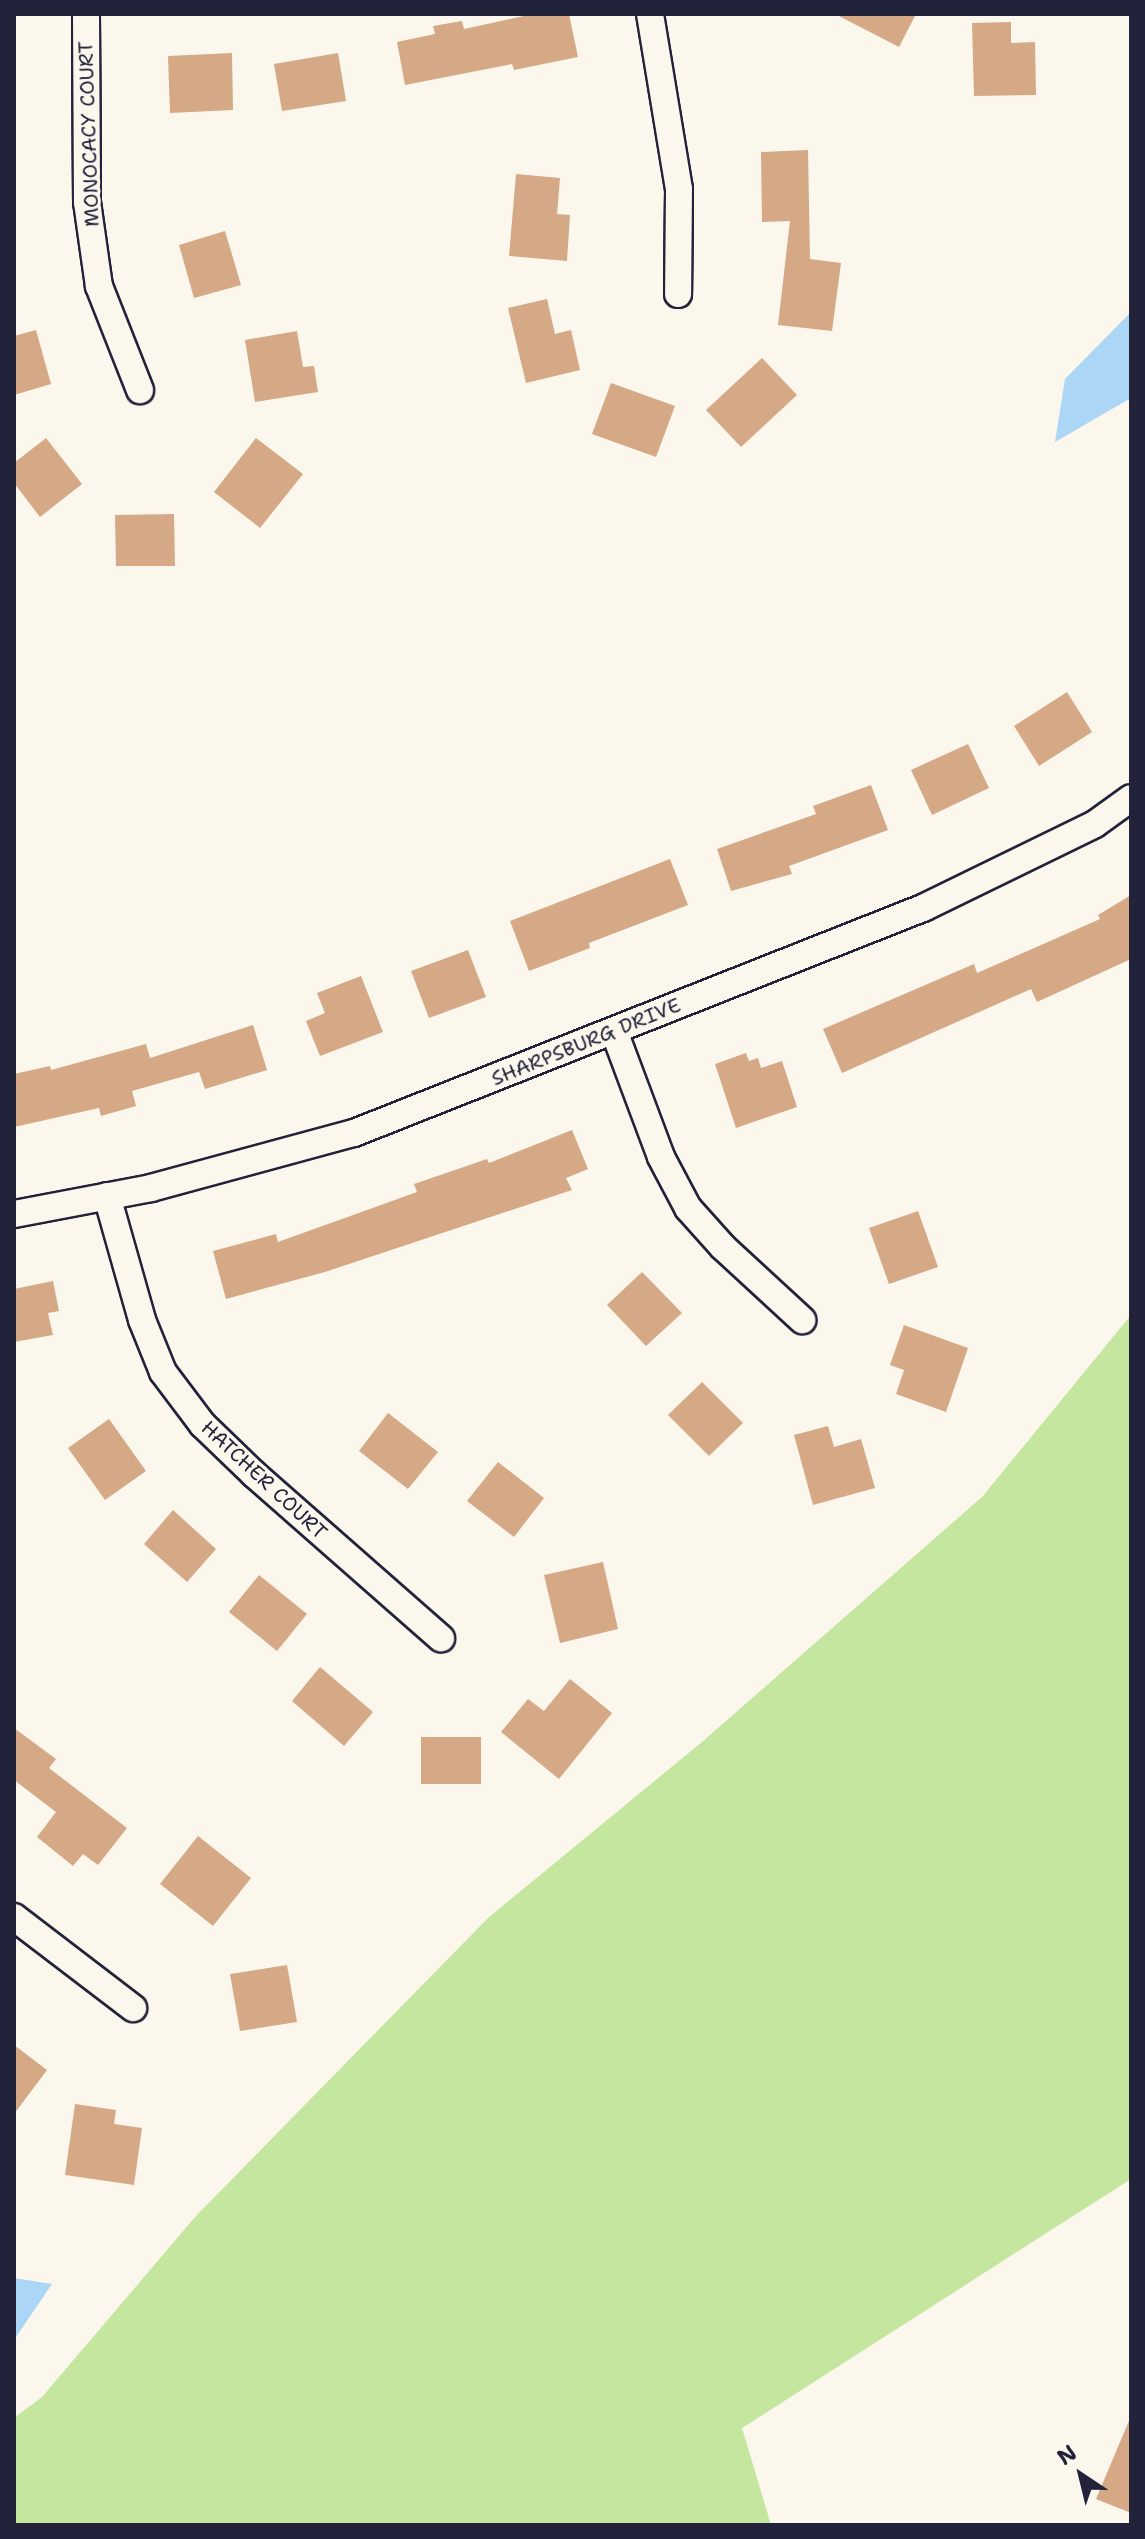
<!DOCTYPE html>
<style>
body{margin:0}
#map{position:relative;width:1145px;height:2539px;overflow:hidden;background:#fbf7ec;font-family:"Shantell Sans",sans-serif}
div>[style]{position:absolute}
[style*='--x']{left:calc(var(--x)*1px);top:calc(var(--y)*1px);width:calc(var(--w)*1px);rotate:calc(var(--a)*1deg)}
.green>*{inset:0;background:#c4e69f}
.water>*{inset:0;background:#abd6f6}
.building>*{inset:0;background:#d5a886}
.roads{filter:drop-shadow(2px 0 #22223b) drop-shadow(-2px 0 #22223b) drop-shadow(0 2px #22223b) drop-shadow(0 -2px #22223b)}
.street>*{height:26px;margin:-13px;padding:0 13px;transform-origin:13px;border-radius:13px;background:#fbf7ec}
span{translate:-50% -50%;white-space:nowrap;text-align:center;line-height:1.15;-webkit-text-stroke:6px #fbf7ec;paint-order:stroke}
.street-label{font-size:20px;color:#22223b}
.frame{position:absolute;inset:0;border:16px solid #22223b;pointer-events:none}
.north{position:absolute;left:1041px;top:2435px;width:80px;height:80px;-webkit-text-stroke:6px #fbf7ec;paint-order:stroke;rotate:325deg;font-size:22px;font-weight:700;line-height:32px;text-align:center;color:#22223b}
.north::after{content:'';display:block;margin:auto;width:28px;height:36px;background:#22223b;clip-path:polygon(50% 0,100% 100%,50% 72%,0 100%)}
</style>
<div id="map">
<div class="green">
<div style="clip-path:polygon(1131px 1315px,1131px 2179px,742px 2428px,771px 2525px,14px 2525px,14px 2418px,42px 2397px,196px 2216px,489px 1917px,702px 1742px,982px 1497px)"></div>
</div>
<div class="water">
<div style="clip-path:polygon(1131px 312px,1131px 398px,1055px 442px,1065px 379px)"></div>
<div style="clip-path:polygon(14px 2278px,52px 2284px,14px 2340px)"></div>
</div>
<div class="building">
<div style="clip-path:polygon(533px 14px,569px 14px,578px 57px,514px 70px,512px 64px,405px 85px,397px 42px,435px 34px,433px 26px,462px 21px,464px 29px)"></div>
<div style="clip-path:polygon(835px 14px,916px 14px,899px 47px)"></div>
<div style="clip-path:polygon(1011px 22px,1011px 43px,1035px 42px,1036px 95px,974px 96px,972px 23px)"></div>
<div style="clip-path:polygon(232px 53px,233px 110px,170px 113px,168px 56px)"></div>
<div style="clip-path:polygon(338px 53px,346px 101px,282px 111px,274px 64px)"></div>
<div style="clip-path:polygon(808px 150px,810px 259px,841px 263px,832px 331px,778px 325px,790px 221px,762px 222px,761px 152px)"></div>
<div style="clip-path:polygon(516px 174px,560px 178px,557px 214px,570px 215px,567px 261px,509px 256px)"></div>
<div style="clip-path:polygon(225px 231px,241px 285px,194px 298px,179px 245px)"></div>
<div style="clip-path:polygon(547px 299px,555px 334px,571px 330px,580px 370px,526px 383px,508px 308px)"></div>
<div style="clip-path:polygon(36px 330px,51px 384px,14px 395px,14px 336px)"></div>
<div style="clip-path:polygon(297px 331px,303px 367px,314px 366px,318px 392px,255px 402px,245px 340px)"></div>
<div style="clip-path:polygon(762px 358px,797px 395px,741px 447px,706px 410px)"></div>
<div style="clip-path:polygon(611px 383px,675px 406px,656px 457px,592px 434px)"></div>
<div style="clip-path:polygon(46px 438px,82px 484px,40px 517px,14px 483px,14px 463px)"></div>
<div style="clip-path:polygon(256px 438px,303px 474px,260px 528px,214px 492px)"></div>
<div style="clip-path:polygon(174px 514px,175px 566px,116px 566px,115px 515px)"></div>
<div style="clip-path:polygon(1067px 692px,1092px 732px,1039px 766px,1014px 726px)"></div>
<div style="clip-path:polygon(968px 744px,989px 788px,932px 815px,911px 770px)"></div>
<div style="clip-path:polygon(871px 785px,888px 830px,789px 866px,792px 874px,731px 891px,717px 849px,816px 814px,813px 806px)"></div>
<div style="clip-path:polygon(670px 859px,688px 905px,589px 943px,590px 948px,529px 971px,510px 921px)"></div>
<div style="clip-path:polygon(1131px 895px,1131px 959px,1037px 1002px,1031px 989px,842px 1073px,823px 1029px,974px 964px,977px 973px,1100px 919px,1098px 915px)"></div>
<div style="clip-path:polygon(468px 950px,486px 997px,429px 1018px,411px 971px)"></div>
<div style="clip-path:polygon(361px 976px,383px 1032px,320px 1056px,306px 1021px,325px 1013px,317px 993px)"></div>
<div style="clip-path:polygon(253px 1025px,267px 1070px,205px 1089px,199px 1072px,132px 1091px,136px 1106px,101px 1116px,99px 1108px,14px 1127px,14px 1074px,50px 1066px,51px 1070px,146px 1044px,150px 1058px)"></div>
<div style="clip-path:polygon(746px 1053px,749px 1061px,758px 1058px,761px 1068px,782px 1061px,797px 1107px,736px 1128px,715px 1064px)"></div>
<div style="clip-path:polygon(572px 1130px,588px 1169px,566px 1178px,572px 1190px,325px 1272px,226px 1299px,213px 1251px,276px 1234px,278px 1242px,417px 1192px,414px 1184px,487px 1159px,489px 1163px)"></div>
<div style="clip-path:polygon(918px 1211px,938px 1267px,889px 1284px,869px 1228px)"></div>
<div style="clip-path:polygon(642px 1272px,682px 1313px,646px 1346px,607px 1305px)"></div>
<div style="clip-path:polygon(53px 1281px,59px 1311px,48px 1313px,53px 1335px,14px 1342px,14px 1289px)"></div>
<div style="clip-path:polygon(904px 1325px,968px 1348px,946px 1412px,896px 1394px,904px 1370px,890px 1365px)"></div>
<div style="clip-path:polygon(702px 1382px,743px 1423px,709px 1456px,668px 1415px)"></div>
<div style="clip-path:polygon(388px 1413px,438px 1452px,408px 1489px,359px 1451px)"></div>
<div style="clip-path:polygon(109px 1419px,146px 1471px,105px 1500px,68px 1448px)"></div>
<div style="clip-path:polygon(828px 1426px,834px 1447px,861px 1439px,875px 1488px,813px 1505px,794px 1435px)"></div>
<div style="clip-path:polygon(498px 1462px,544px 1498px,514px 1537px,467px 1501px)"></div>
<div style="clip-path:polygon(173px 1510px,216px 1549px,187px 1582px,144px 1544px)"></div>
<div style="clip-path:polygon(603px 1562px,618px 1629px,560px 1643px,544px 1575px)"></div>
<div style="clip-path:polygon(259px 1575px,307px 1614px,277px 1651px,229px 1612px)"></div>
<div style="clip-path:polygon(320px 1667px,373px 1712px,344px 1746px,292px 1701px)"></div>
<div style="clip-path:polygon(570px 1679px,612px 1713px,559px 1779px,501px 1732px,528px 1699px,544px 1711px)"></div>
<div style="clip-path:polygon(14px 1728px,56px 1759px,49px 1768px,127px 1828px,98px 1865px,83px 1854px,73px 1866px,37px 1837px,56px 1812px,14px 1780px)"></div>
<div style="clip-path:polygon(421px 1737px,481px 1737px,481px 1784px,421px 1784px)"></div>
<div style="clip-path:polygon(198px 1836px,251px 1878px,213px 1926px,160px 1884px)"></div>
<div style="clip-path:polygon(287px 1965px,297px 2022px,240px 2031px,230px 1974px)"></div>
<div style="clip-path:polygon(14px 2045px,47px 2070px,14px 2114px)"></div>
<div style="clip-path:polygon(75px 2104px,116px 2110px,114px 2124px,142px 2128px,134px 2185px,65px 2175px)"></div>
<div style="clip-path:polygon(1131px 2416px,1131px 2513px,1096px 2499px)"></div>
</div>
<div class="roads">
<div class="street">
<div style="--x:86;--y:14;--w:188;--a:89.7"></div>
<div style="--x:87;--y:202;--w:85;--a:81.9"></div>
<div style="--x:99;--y:286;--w:112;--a:68.5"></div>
<div style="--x:650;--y:14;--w:177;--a:80.6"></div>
<div style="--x:679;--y:189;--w:105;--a:90.5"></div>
<div style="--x:614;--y:1031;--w:134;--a:69.5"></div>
<div style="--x:661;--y:1157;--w:58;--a:62.1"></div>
<div style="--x:688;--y:1208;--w:52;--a:48.1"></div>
<div style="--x:723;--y:1247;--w:108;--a:42.7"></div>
<div style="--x:107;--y:1196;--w:129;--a:74.2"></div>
<div style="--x:142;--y:1320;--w:56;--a:68"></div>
<div style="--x:163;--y:1372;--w:66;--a:53"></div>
<div style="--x:203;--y:1425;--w:71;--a:43.9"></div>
<div style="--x:254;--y:1474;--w:249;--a:41.3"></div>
<div style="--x:14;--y:1214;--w:139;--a:-10.7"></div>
<div style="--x:151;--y:1188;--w:210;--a:-15.2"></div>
<div style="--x:354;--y:1133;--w:612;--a:-21.58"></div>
<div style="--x:923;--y:908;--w:191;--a:-26"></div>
<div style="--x:1095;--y:824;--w:44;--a:-35.8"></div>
<div style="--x:14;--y:1917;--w:150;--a:37.4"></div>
</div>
</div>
<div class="street-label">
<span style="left:89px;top:134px;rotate:-92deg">MONOCACY COURT</span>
<span style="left:586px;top:1042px;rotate:-22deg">SHARPSBURG DRIVE</span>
<span style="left:264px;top:1480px;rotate:43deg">HATCHER COURT</span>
</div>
<div class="frame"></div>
<div class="north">N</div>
</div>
